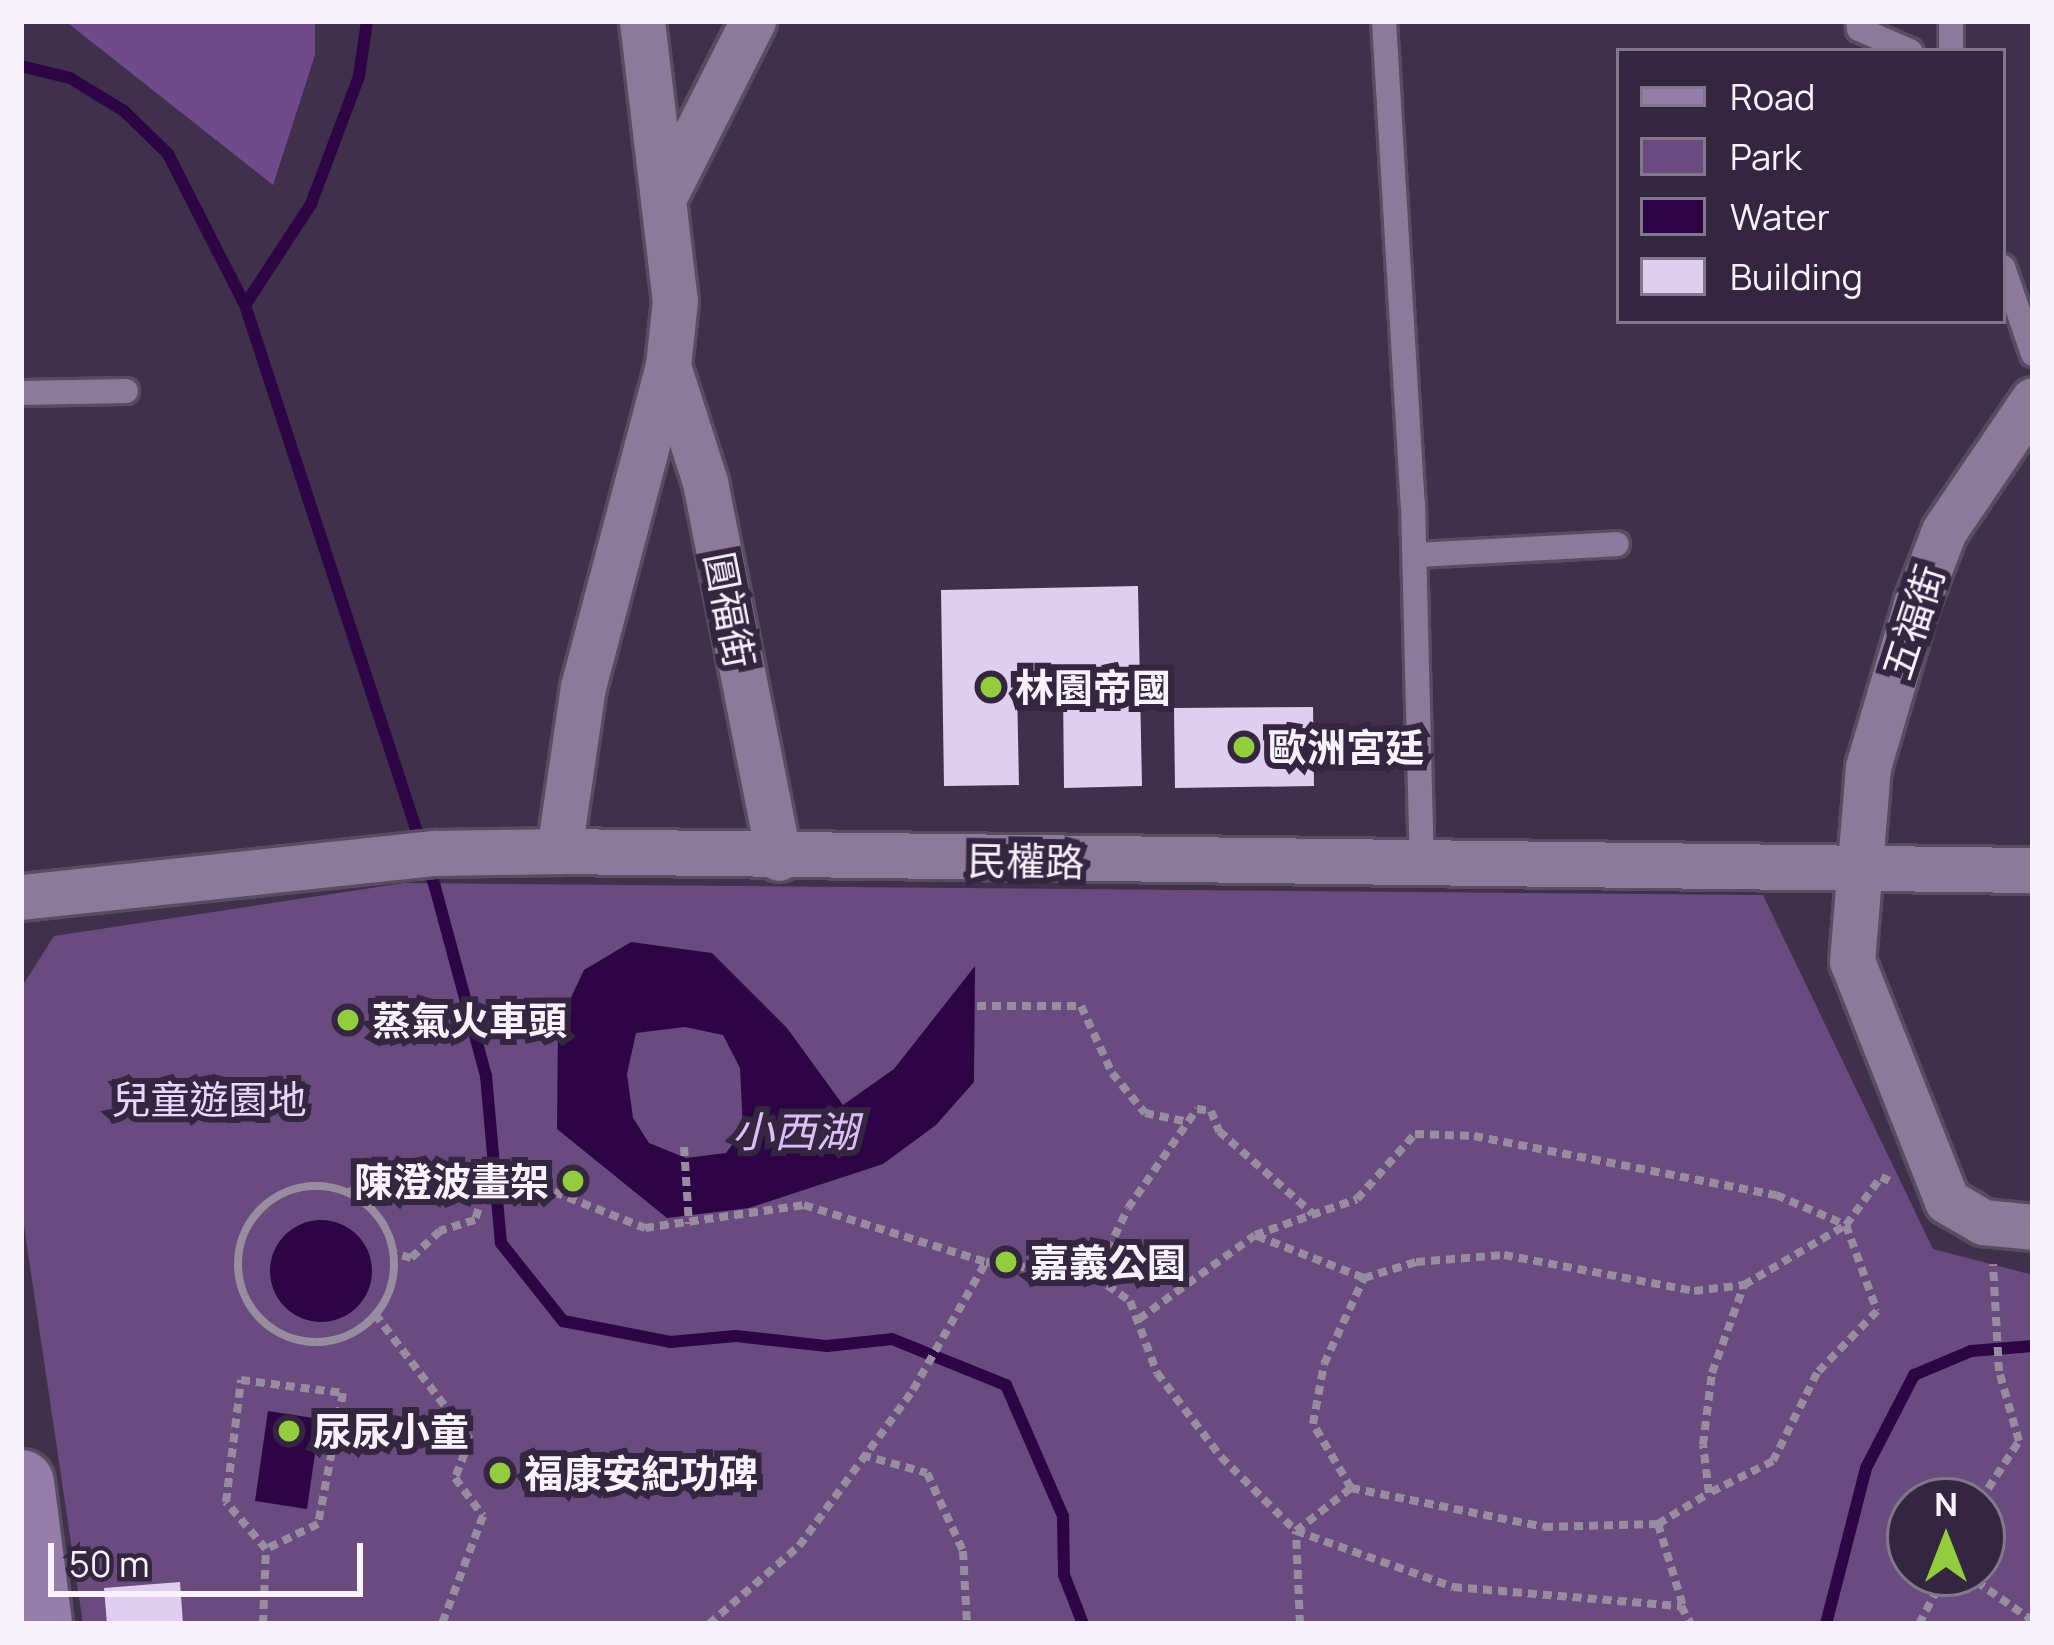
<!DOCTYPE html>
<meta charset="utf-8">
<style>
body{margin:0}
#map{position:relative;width:2054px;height:1645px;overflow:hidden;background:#3f304b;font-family:Manrope,"Noto Sans TC",sans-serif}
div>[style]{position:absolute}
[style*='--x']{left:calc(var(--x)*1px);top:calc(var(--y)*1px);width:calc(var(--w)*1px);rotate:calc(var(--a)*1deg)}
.green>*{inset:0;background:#694b80}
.forest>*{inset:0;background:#704b8c}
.water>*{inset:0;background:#2d0544}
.round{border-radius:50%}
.stream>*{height:12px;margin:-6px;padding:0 6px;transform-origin:6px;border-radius:6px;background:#2d0544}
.building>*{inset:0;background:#e0cef0}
.path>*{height:8px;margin-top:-4px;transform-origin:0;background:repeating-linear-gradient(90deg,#978ca0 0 9px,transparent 0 15px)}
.path>.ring{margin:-4px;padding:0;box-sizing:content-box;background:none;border:8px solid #978ca0;border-radius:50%}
.roads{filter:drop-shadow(3px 0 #584c61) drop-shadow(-3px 0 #584c61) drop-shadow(0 3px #584c61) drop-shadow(0 -3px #584c61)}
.lane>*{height:24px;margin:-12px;padding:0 12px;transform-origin:12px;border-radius:12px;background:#8b7a99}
.street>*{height:45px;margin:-22.5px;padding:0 22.5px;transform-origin:22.5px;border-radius:22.5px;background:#8b7a99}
.secondary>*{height:66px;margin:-33px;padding:0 33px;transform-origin:33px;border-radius:33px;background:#967eaa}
.dots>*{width:33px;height:33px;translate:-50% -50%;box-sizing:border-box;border:6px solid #342640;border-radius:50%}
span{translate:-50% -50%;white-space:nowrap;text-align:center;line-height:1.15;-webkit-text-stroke:12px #342640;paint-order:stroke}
.street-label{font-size:39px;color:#f8f2fd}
.poi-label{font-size:39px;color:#f8f2fd;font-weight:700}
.left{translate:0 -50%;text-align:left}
.right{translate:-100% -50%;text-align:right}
.park-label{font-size:39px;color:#ebd6fd}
.water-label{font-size:42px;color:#ddbff7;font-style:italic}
.frame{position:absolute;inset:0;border:24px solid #f8f2fd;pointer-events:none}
.legend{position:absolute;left:1616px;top:48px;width:390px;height:276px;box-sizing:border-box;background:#342640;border:3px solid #82788c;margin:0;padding:15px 21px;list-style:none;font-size:36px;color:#f8f2fd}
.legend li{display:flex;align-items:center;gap:24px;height:60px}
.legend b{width:60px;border:3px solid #82788c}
.north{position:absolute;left:1886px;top:1477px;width:120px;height:120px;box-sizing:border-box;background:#342640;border:3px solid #82788c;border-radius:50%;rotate:0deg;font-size:33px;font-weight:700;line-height:48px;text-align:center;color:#f8f2fd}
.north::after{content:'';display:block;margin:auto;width:42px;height:54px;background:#93cd3d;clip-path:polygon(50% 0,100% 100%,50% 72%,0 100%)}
.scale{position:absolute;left:48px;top:1543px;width:315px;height:54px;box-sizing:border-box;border:6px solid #f8f2fd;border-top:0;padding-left:15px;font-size:36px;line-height:42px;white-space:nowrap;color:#f8f2fd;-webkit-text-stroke:9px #342640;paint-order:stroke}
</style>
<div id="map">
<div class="green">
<div style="clip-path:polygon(evenodd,404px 883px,1763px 895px,1933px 1249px,2033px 1275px,2033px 1624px,83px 1624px,21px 1206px,21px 988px,54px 936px,404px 883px,1910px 1501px,1982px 1501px,1982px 1573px,1910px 1573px,1910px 1501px)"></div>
</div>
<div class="forest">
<div style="clip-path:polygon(46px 21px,315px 21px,315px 55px,273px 185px,69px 24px)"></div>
</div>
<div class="water">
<div style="clip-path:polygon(evenodd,631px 942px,712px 953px,787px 1028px,843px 1105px,894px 1069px,975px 966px,974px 1082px,936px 1125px,883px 1164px,749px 1208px,667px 1218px,557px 1129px,558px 1025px,584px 970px,631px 942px,685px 1027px,723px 1035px,740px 1068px,743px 1130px,726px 1153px,686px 1158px,649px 1143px,633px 1118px,627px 1074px,636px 1033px,685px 1027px)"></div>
<div class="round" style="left:270px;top:1220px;width:102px;height:102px"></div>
<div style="clip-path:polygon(268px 1411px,320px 1419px,307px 1509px,255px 1501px)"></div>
</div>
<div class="stream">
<div style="--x:21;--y:66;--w:50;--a:13.8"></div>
<div style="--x:70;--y:78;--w:63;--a:31.4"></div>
<div style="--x:124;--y:111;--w:62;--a:44.3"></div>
<div style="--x:168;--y:154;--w:169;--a:63"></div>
<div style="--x:245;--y:305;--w:612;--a:71.92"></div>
<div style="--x:435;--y:887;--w:196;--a:74.9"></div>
<div style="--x:486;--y:1076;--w:168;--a:84.9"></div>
<div style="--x:501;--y:1243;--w:100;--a:51.5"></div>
<div style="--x:563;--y:1321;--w:109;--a:11.1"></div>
<div style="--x:670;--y:1342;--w:66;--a:-5.2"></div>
<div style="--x:736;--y:1336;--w:92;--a:6.3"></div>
<div style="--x:827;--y:1346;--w:65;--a:-6.1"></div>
<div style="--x:892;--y:1339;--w:123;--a:22"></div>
<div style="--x:1006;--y:1385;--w:143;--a:66.5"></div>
<div style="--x:1063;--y:1516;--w:59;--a:89"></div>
<div style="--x:1064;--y:1575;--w:53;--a:68.8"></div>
<div style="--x:245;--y:305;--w:121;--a:-56.8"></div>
<div style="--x:311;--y:204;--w:137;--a:-69.4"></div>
<div style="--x:359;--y:76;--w:56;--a:-81.7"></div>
<div style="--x:1826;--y:1624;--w:161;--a:-75.6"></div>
<div style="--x:1866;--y:1468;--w:105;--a:-62.7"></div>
<div style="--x:1914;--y:1375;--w:62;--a:-22.8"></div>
<div style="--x:1971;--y:1351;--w:62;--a:-4.6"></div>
</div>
<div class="building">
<div style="clip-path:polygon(1138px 586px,1142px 786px,1064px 788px,1063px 687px,1017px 688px,1019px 785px,944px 786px,941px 590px)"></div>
<div style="clip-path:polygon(1313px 707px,1314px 786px,1175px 788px,1174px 708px)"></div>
<div style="clip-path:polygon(180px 1582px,183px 1624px,107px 1624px,104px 1588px)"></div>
</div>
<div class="path">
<div style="--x:977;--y:1006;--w:104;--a:0"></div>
<div style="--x:1081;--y:1006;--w:74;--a:65.2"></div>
<div style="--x:1112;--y:1073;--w:52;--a:50.5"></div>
<div style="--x:1145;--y:1113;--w:45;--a:11.6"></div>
<div style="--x:684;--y:1147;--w:77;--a:86.3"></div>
<div class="ring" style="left:238px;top:1186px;width:148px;height:148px"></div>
<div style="--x:349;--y:1192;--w:45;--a:-23.7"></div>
<div style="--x:390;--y:1174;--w:82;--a:-1.4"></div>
<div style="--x:472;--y:1172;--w:25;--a:64"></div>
<div style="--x:483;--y:1195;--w:26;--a:108"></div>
<div style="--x:475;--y:1220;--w:37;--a:163"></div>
<div style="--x:440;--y:1231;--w:40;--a:137"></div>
<div style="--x:411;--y:1258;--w:18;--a:-164"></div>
<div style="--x:483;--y:1195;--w:71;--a:-2.4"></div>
<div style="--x:554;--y:1192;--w:98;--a:21.6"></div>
<div style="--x:645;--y:1228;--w:161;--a:-8.2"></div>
<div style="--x:804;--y:1205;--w:191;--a:17.4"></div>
<div style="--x:1257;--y:1236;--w:115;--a:21.4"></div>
<div style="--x:1364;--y:1278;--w:54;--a:-17.1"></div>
<div style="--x:1416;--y:1262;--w:88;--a:-4.5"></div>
<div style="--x:1504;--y:1255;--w:193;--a:10.7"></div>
<div style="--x:1694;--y:1291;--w:50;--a:-6.8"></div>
<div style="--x:1744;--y:1285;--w:118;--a:-30.5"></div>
<div style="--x:1846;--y:1225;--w:91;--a:70.2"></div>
<div style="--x:1877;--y:1311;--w:86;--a:134.1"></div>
<div style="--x:1817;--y:1373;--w:98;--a:116.6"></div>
<div style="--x:1773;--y:1461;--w:72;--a:153.4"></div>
<div style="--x:1095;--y:1277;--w:76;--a:-64.4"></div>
<div style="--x:1128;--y:1208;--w:121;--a:-55.1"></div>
<div style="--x:1197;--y:1109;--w:14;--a:8"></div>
<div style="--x:1211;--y:1111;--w:22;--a:68"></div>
<div style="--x:1219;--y:1131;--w:125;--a:41.4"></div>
<div style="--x:375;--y:1314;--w:157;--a:52.8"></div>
<div style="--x:470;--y:1439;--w:42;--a:111"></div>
<div style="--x:455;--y:1478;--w:47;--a:53.6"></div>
<div style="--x:483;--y:1516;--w:116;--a:110.8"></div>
<div style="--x:1139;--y:1319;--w:143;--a:-35.9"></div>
<div style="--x:1255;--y:1235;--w:108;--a:-19.4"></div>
<div style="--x:1357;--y:1199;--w:87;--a:-48.3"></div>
<div style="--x:1415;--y:1134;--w:59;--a:1.9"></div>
<div style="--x:1474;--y:1136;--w:308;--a:11.1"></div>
<div style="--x:1776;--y:1195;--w:76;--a:23.2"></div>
<div style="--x:1846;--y:1225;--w:59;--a:-53.9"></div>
<div style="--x:1881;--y:1177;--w:14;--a:25"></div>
<div style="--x:862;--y:1455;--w:67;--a:15.5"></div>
<div style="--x:927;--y:1473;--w:86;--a:65.2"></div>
<div style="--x:963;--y:1551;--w:73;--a:86.9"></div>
<div style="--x:1351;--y:1488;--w:74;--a:-120.7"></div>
<div style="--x:1313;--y:1424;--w:61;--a:-79.6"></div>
<div style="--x:1324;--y:1364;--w:95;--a:-65.1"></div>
<div style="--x:1980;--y:1501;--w:72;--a:-57"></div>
<div style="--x:2019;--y:1441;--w:73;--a:-105.9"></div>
<div style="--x:1999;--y:1371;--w:107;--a:-93.2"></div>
<div style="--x:1658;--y:1524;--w:89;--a:73"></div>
<div style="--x:1964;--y:1573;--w:84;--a:34.8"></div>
<div style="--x:263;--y:1624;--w:75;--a:-87.7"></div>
<div style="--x:266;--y:1549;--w:62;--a:-130.4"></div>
<div style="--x:226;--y:1502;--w:123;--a:-83"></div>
<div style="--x:241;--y:1380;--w:103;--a:7.3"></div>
<div style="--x:343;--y:1393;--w:133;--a:100.8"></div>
<div style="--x:318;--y:1524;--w:58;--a:154.3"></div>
<div style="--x:709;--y:1624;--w:119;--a:-40.9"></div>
<div style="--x:799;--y:1546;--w:193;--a:-53.8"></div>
<div style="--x:913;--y:1390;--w:147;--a:-60.3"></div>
<div style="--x:986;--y:1262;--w:110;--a:7.8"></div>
<div style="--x:1095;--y:1277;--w:42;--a:34.4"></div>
<div style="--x:1130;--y:1301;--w:77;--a:69.4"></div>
<div style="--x:1157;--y:1373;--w:106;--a:52.7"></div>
<div style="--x:1221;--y:1457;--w:105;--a:44.6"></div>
<div style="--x:1296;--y:1531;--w:167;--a:19.6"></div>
<div style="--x:1453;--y:1587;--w:229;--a:4.8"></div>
<div style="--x:1681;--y:1606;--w:21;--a:61"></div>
<div style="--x:1300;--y:1624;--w:93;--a:-92.5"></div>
<div style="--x:1296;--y:1531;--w:70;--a:-38"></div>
<div style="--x:1351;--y:1488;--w:197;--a:11.4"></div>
<div style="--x:1544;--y:1527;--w:114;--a:-1.5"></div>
<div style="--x:1658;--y:1524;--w:60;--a:-31.3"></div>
<div style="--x:1709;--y:1493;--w:48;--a:-97.1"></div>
<div style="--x:1703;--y:1445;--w:73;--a:-82.9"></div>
<div style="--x:1712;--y:1373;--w:94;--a:-70"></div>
<div style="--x:1919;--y:1624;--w:58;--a:-62.1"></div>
</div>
<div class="roads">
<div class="lane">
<div style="--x:1384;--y:21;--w:483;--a:86.6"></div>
<div style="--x:1413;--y:503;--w:364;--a:88.6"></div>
<div style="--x:1858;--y:21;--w:8;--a:83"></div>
<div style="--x:1859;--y:29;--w:56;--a:23.3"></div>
<div style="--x:1951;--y:51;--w:30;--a:-90"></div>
<div style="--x:2003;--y:267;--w:92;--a:71"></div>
<div style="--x:21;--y:393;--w:105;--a:-1.1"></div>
<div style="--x:1415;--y:555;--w:202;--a:-3.1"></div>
</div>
<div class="street">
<div style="--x:642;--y:21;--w:281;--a:83.3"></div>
<div style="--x:675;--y:300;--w:66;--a:96.1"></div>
<div style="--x:668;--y:366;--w:122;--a:72.3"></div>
<div style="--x:705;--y:482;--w:383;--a:78.9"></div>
<div style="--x:667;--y:191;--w:191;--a:-63.2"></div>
<div style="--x:2033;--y:400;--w:158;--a:124.2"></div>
<div style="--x:1944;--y:531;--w:78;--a:111"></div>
<div style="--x:1916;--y:604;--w:170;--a:106.4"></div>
<div style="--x:1868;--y:767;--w:195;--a:94.7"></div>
<div style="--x:1852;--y:961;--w:258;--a:68.4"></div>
<div style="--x:1947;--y:1201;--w:42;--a:30.3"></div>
<div style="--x:1983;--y:1222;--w:50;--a:5.7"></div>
<div style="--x:559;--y:851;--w:166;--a:-81.7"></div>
<div style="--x:583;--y:687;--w:332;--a:-75.2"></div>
<div style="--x:21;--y:897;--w:416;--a:-6.1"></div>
<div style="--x:435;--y:853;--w:124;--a:-0.9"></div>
<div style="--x:559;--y:851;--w:1474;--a:0.74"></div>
</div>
<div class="secondary">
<div style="--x:21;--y:1483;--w:142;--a:82.7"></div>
</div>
</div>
<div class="dots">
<div style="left:991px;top:687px;background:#93cd3d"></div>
<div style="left:1244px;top:747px;background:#93cd3d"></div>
<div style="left:348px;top:1020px;background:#93cd3d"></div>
<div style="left:573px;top:1181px;background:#93cd3d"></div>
<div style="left:1006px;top:1262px;background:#93cd3d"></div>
<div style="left:289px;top:1431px;background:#93cd3d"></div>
<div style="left:500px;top:1473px;background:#93cd3d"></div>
</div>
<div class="street-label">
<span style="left:730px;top:610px;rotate:79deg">圓福街</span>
<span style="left:1913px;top:622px;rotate:-72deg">五福街</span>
<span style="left:1026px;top:861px;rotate:1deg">民權路</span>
</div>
<div class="poi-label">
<span class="left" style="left:1015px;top:687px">林園帝國</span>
<span class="left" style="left:1268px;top:747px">歐洲宮廷</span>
<span class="left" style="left:372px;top:1020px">蒸氣火車頭</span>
<span class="right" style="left:549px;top:1181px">陳澄波畫架</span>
<span class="left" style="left:1030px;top:1262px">嘉義公園</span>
<span class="left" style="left:313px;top:1431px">尿尿小童</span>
<span class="left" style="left:524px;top:1473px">福康安紀功碑</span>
</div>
<div class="park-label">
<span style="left:209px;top:1099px">兒童遊園地</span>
</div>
<div class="water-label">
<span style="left:795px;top:1131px">小西湖</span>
</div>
<div class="frame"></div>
<ul class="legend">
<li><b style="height:15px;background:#967eaa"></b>Road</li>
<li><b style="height:33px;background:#694b80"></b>Park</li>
<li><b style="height:33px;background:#2d0544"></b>Water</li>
<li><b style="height:33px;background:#e0cef0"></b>Building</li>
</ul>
<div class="north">N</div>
<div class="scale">50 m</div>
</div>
